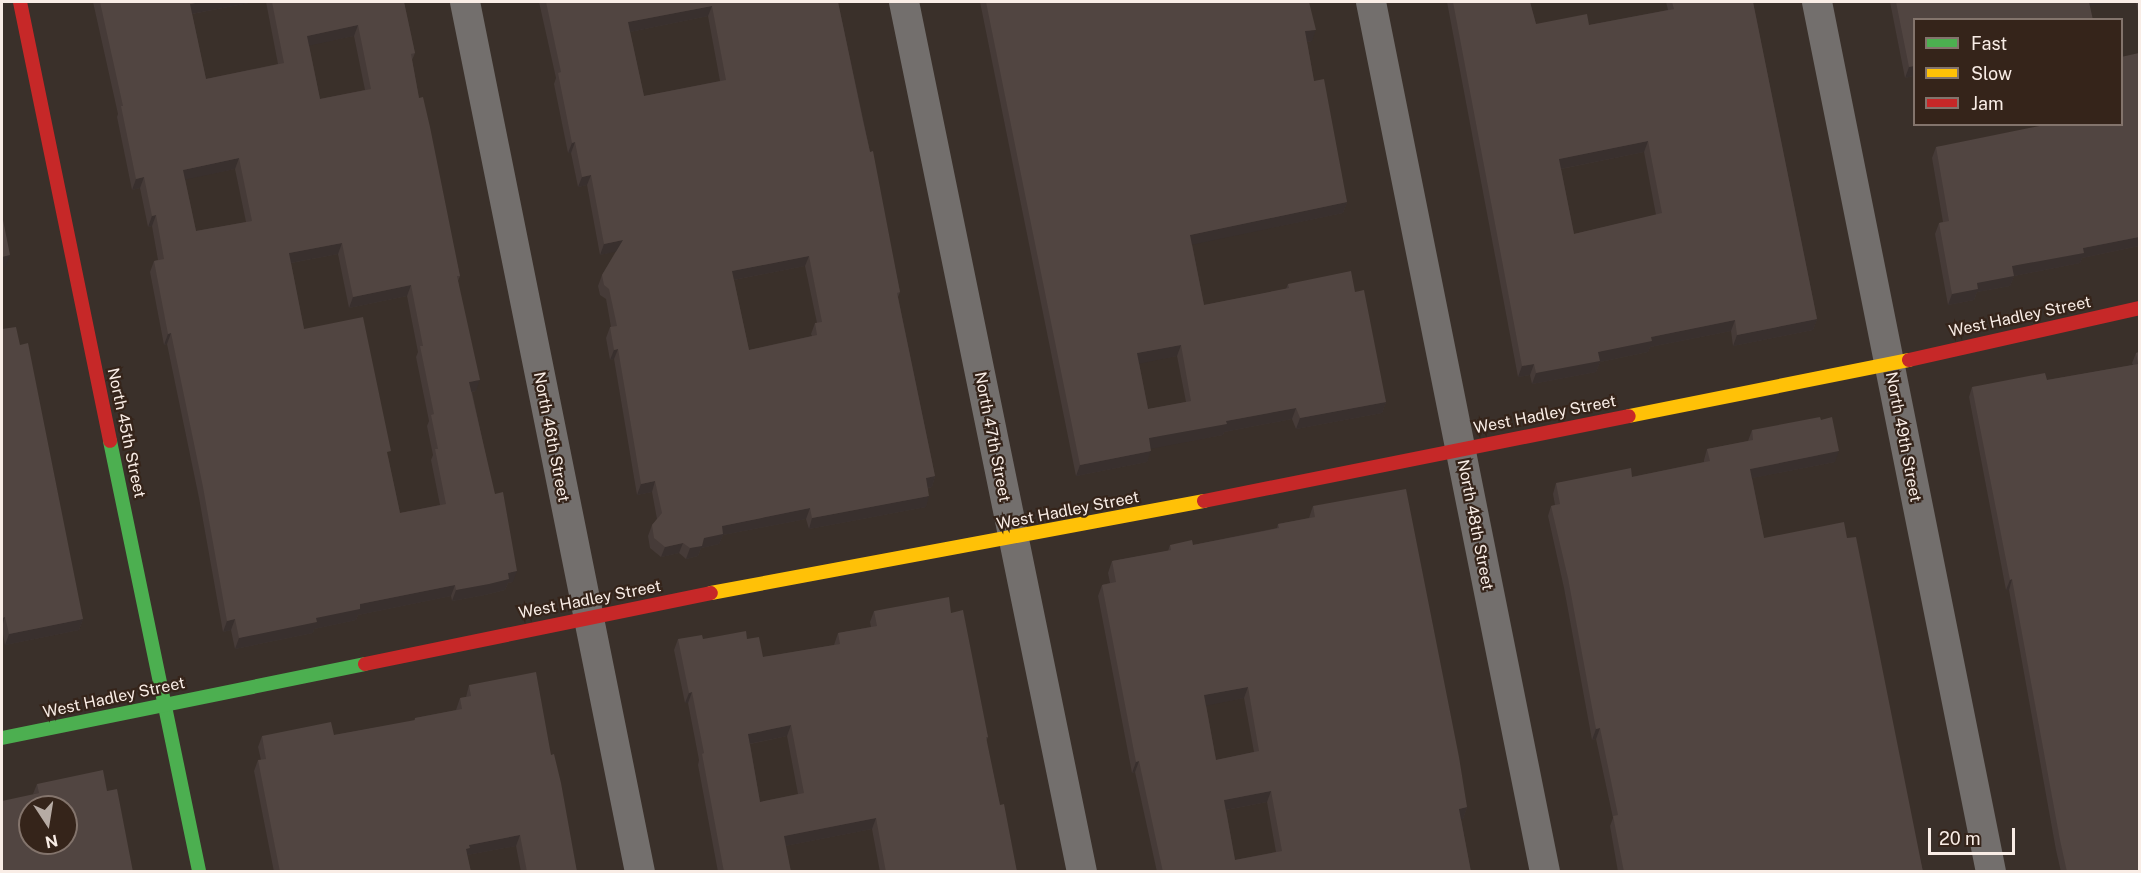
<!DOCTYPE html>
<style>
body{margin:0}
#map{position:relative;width:2141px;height:873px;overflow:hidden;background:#3a302a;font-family:"Public Sans",sans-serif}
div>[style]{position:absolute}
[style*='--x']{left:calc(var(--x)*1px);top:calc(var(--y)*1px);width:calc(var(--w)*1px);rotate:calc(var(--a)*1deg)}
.street>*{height:30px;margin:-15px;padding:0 15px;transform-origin:15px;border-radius:15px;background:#736f6d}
.fast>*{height:14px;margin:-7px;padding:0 7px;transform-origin:7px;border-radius:7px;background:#4caf50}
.slow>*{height:14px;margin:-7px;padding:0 7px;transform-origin:7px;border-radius:7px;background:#ffc107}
.jam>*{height:14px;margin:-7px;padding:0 7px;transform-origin:7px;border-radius:7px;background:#c62828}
.wall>*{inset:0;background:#463b38}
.shaded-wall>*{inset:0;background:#39302e}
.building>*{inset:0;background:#514541}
span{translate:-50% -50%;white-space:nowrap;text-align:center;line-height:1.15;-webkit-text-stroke:4.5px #35241a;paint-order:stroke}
.street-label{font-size:16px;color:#f9ede6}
.frame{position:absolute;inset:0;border:3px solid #f9ede6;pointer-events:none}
.legend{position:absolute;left:1913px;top:18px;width:210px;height:108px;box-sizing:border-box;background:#35241a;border:2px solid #83746c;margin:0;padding:8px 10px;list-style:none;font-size:18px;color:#f9ede6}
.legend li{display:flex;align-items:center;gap:12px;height:30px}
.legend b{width:30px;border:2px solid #83746c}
.north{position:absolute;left:18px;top:795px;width:60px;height:60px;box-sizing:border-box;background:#35241a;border:2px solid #83746c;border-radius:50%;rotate:168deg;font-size:16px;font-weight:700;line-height:24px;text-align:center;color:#f9ede6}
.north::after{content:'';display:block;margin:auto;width:21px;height:27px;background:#b6aba4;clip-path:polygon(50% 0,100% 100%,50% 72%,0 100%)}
.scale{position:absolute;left:1928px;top:828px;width:87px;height:27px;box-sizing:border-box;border:3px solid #f9ede6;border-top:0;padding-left:8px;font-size:18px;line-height:21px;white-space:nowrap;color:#f9ede6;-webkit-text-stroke:4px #35241a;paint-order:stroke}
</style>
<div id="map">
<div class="street">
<div style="--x:465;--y:2;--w:887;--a:78.63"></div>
<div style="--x:904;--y:2;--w:888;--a:78.44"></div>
<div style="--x:1371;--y:2;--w:887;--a:78.69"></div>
<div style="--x:1817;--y:2;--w:887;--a:78.69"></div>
</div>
<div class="fast">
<div style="--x:110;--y:441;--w:440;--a:78.3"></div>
<div style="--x:2;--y:738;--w:370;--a:-11.5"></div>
</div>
<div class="slow">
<div style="--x:1629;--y:416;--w:286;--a:-11.3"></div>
<div style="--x:711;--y:593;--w:502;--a:-10.57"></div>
</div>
<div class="jam">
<div style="--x:20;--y:2;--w:448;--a:78.4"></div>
<div style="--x:1909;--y:360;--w:237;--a:-12.7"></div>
<div style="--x:1204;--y:501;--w:433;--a:-11.3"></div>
<div style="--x:365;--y:664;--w:353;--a:-11.6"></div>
</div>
<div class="wall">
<div style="clip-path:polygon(evenodd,93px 2px,254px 2px,192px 14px,206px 79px,278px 64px,266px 2px,404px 2px,415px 53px,412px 60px,419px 98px,460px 276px,458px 281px,476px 391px,472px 392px,513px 582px,508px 583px,505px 590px,485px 595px,452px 601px,451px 596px,358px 615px,356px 620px,314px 629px,313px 633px,235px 649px,231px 630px,223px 632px,199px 498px,167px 344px,164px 345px,150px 272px,154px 261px,158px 260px,152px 226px,148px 227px,140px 188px,132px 190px,117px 117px,118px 114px,93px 2px,354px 36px,365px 90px,320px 99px,309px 45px,354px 36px,93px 2px,235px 169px,246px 222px,196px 231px,185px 179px,235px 169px,93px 2px,338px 254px,349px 308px,407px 296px,418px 352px,416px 357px,429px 421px,427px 426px,433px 455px,431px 460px,440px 505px,400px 513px,388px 457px,304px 329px,291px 263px,338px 254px)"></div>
<div style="clip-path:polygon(evenodd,539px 2px,838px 2px,900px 292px,898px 297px,935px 476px,932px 487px,928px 488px,926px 507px,809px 529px,806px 519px,723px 535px,719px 544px,701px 548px,698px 556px,686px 559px,679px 553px,661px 557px,650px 548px,648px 536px,652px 525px,657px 519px,652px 492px,637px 495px,614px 359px,610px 360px,606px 338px,610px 327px,611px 327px,606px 299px,600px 295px,598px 286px,602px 275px,616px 251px,600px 255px,587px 185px,578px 187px,571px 153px,568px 153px,554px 84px,556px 78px,539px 2px,708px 16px,720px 81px,644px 96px,630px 32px,708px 16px,539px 2px,805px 266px,817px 323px,815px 323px,811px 334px,812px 336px,749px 350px,734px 280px,805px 266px)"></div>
<div style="clip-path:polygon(evenodd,980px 2px,1309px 2px,1312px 41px,1307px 42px,1314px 81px,1347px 202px,1343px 213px,1192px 244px,1204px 305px,1286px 289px,1288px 284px,1355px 292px,1386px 402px,1382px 413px,1296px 429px,1292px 419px,1224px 432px,1223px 435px,1151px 448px,1147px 462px,1076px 476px,980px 2px,1177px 356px,1186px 402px,1148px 409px,1139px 363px,1177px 356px)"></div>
<div style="clip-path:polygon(evenodd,1447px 2px,1530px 2px,1536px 24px,1589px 25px,1668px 10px,1666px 2px,1753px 2px,1817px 319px,1813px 330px,1733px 346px,1731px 331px,1650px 347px,1648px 352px,1600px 362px,1596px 372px,1532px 384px,1530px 375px,1518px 377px,1447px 2px,1644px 152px,1656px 215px,1574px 234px,1561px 169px,1644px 152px)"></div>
<div style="clip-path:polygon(1890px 2px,2114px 2px,1914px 20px,1914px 82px,1913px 76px,1905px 78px)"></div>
<div style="clip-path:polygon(2136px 2px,2139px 2px,2139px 17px)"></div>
<div style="clip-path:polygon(2139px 53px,2139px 246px,2082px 258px,2080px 263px,2014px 276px,2010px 286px,1977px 292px,1974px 300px,1948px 305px,1935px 234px,1939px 223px,1943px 222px,1932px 158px,1936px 147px,2121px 124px)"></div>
<div style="clip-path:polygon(2px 329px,83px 619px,79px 630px,5px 645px,2px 629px)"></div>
<div style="clip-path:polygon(2139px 352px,2139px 872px,2061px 872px,2056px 850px,2009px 590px,2006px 590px,1969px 397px,1972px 387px,2047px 380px,2133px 365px,2132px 363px,2136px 353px)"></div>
<div style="clip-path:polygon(1752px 430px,1835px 462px,1752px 478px,1764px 538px,1847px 538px,1923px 872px,1618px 872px,1610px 826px,1613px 818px,1596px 739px,1592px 740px,1564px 588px,1548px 516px,1551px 506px,1555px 505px,1553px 494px,1556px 483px,1632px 477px,1704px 462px,1704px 460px,1707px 449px,1748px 441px)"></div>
<div style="clip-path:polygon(evenodd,1313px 506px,1467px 807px,1463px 819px,1461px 819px,1471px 872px,1157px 872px,1135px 772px,1132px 773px,1098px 596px,1102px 585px,1110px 583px,1108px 573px,1112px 561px,1168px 551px,1170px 545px,1193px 545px,1277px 528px,1278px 524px,1309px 518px,1313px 506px,1244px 698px,1254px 752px,1216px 760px,1206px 705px,1244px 698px,1313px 506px,1267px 802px,1276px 852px,1235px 860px,1226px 810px,1267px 802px)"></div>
<div style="clip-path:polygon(evenodd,874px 611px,951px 613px,988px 737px,986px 741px,1000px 805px,1017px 872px,880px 872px,872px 829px,785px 846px,791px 872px,718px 872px,698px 765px,699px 760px,688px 703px,685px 703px,674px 650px,678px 639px,747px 639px,763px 657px,834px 645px,838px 633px,871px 627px,870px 622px,874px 611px,787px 736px,798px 794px,760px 802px,750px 744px,787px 736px)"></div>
<div style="clip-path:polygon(469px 685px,551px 755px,577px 872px,521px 872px,516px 846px,467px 855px,471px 872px,274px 872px,254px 771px,258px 760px,261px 760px,258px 747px,262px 736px,334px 735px,414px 721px,415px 718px,456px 710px,460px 698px,466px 697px)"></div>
<div style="clip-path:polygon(37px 784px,107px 791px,33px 794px)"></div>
</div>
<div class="shaded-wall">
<div style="clip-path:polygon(201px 2px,254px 2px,186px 15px,190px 4px)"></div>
<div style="clip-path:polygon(2087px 2px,2114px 2px,2084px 7px)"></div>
<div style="clip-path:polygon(712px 6px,708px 16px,625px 33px,628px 22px)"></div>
<div style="clip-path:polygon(358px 25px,354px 36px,303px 47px,307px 36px)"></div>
<div style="clip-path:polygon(1316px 30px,1312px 41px,1301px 43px,1305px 31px)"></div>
<div style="clip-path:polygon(1914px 66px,1913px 76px,1905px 78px,1909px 67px)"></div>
<div style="clip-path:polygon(1648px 141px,1644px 152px,1555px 170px,1559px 159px)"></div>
<div style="clip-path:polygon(575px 142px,571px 153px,568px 153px,572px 143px)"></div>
<div style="clip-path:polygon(239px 158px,235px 169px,179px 181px,183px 170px)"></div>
<div style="clip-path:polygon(591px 175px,587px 185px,578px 187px,582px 177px)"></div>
<div style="clip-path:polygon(144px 177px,140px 188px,132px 190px,136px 179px)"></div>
<div style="clip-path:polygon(1347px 202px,1343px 213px,1186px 246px,1190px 235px)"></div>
<div style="clip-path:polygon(156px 215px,152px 226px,148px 227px,152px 216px)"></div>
<div style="clip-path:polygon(2139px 237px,2139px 246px,2082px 258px,2080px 263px,2014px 276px,2010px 286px,1977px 292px,1974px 300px,1948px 305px,1952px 294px,2012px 266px,2083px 248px)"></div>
<div style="clip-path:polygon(623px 240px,619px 251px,600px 255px,604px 244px)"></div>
<div style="clip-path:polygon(342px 243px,338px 254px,285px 264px,289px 253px)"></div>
<div style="clip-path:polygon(10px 255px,5px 267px,2px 267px,2px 257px)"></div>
<div style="clip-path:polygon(809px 256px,805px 266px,728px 281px,732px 271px)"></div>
<div style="clip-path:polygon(411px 285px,407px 296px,349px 308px,353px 297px)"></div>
<div style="clip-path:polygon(1817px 319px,1813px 330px,1733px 346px,1737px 335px)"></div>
<div style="clip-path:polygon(1735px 320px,1731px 331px,1650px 347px,1648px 352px,1600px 362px,1596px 372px,1532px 384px,1536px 373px,1598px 352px,1651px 337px)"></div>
<div style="clip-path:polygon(171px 333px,167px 344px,164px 345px,168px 334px)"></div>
<div style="clip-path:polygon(1181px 345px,1177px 356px,1133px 365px,1137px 353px)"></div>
<div style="clip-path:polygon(618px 349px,614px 359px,610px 360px,614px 350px)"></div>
<div style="clip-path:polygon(1534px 364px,1530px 375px,1518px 377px,1522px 366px)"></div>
<div style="clip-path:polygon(480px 380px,476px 391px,465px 393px,469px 382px)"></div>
<div style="clip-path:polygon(1386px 402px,1382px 413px,1296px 429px,1300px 418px)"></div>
<div style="clip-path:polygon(1296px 408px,1292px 419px,1224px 432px,1223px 435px,1145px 450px,1149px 438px,1226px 421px)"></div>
<div style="clip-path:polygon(1151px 451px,1147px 462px,1076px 476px,1080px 465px)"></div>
<div style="clip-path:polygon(1839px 451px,1835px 462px,1747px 479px,1750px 469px)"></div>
<div style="clip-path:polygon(935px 476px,932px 487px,922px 489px,926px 478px)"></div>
<div style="clip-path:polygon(655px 481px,652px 492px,637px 495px,641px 484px)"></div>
<div style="clip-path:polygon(929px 496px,926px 507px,809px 529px,812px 518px)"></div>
<div style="clip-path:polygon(810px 508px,806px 519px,723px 535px,719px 544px,701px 548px,698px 556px,686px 559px,690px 548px,722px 526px)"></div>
<div style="clip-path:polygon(683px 543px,679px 553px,661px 557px,665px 547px)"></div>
<div style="clip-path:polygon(517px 571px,513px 582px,508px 583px,505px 590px,485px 595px,452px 601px,456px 590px,508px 573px)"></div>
<div style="clip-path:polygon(2012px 579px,2009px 590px,2006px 590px,2010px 580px)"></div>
<div style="clip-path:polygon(455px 585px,451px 596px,358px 615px,356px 620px,314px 629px,313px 633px,235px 649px,239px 638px,360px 604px)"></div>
<div style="clip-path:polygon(5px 617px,2px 627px,2px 618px)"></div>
<div style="clip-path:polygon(83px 619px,79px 630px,5px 645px,9px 634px)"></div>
<div style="clip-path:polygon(235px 619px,231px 630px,223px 632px,227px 621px)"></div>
<div style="clip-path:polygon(1248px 687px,1244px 698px,1200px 707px,1204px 695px)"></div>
<div style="clip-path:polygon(692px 692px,688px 703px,685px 703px,689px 693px)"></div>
<div style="clip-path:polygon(791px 725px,787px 736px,744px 745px,748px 734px)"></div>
<div style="clip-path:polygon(1600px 728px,1596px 739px,1592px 740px,1596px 729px)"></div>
<div style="clip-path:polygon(1139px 761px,1135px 772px,1132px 773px,1136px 762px)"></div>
<div style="clip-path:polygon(1271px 791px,1267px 802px,1220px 811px,1224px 800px)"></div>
<div style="clip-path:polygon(1467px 807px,1463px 819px,1455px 820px,1459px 809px)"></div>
<div style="clip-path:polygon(876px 818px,872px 829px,780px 847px,784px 836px)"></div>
<div style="clip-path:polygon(520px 835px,516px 846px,467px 855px,466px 849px,469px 845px)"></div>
</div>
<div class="building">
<div style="clip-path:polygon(evenodd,100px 2px,201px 2px,190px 4px,206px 79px,284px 63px,272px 2px,404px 2px,415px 53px,411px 54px,419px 98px,423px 97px,430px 127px,460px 276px,457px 276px,480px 380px,469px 382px,495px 494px,503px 492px,517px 571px,508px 573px,509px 579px,489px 584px,456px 590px,455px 585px,360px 604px,360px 609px,316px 618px,317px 622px,239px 638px,235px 619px,227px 621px,203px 487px,171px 333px,168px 334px,154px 261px,164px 259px,156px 215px,152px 216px,144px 177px,136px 179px,121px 106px,123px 106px,100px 2px,358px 25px,371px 89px,320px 99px,307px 36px,358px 25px,100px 2px,239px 158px,252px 221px,196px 231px,183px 170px,239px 158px,100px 2px,342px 243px,353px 297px,411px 285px,423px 346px,420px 346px,434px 414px,431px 415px,438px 449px,435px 449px,446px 504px,400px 513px,387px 452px,391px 451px,363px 317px,304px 329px,289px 253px,342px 243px)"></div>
<div style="clip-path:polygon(evenodd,546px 2px,838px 2px,863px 121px,870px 152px,873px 151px,900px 292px,897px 293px,935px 476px,926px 478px,929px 496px,812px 518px,810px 508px,722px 526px,723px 534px,704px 538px,702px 546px,690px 548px,683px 543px,665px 547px,654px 538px,652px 525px,662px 513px,655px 481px,641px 484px,618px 349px,614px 350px,610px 327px,617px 326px,609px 289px,604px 285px,602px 275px,623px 240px,604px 244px,591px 175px,582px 177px,575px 142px,572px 143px,558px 73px,561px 72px,546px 2px,712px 6px,726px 80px,644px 96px,628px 22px,712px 6px,546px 2px,809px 256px,822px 322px,815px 323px,817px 335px,749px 350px,732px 271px,809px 256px)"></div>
<div style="clip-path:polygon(evenodd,986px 2px,1309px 2px,1316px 30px,1305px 31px,1314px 81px,1324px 79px,1347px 202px,1190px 235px,1204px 305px,1289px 288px,1288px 284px,1351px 271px,1355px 292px,1364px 290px,1386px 402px,1300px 418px,1296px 408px,1226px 421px,1227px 424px,1149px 438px,1151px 451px,1080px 465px,986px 2px,1181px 345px,1191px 401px,1148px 409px,1137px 353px,1181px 345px)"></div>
<div style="clip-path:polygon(evenodd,1453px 2px,1530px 2px,1536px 24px,1587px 14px,1589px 25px,1674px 9px,1672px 2px,1753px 2px,1817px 319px,1737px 335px,1735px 320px,1651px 337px,1652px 341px,1598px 352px,1600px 361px,1536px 373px,1534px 364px,1522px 366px,1453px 2px,1648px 141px,1662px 213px,1574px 234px,1559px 159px,1648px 141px)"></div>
<div style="clip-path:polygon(1896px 2px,2089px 2px,2093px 20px,1914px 20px,1914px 66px,1909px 67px)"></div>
<div style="clip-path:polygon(2139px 53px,2139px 237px,2083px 248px,2084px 253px,2012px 266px,2014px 276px,1977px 283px,1978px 289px,1952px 294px,1939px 223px,1949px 221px,1936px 147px,2049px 124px,2121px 124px,2121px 57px)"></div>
<div style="clip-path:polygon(2px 215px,10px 255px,2px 257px)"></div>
<div style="clip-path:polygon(16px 327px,20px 345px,28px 343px,83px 619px,9px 634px,5px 617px,2px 618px,2px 329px)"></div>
<div style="clip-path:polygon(2139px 352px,2139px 872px,2067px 872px,2060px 840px,2012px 579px,2010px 580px,1972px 387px,2045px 373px,2047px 380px,2138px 364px,2136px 353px)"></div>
<div style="clip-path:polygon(1820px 417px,1821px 420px,1832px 417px,1839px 451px,1750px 469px,1764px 538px,1844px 522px,1847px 538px,1856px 537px,1923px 872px,1624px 872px,1613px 816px,1618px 815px,1600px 728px,1596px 729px,1568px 578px,1551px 506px,1560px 504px,1556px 483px,1631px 468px,1632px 477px,1710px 461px,1707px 449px,1753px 440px,1752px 430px)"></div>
<div style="clip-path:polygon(evenodd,1406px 489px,1459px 757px,1467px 807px,1459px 809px,1471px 872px,1163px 872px,1139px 761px,1136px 762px,1102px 585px,1116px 582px,1112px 561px,1171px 550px,1170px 545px,1192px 540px,1193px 545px,1279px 528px,1278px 524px,1315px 517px,1313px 506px,1406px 489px,1248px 687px,1259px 751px,1216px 760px,1204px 695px,1248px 687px,1406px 489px,1271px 791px,1282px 851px,1235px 860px,1224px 800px,1271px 791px)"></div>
<div style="clip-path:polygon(evenodd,949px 597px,951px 613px,963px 610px,988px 737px,986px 737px,1000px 805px,1004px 804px,1017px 872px,886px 872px,876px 818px,784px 836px,791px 872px,724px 872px,702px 754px,704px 753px,692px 692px,689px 693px,678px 639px,702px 635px,703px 639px,746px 631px,747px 639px,759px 637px,763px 657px,840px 644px,838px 633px,877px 626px,874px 611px,949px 597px,791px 725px,804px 793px,760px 802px,748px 734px,791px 725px)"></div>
<div style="clip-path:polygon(536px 672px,551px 755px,554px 754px,561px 783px,577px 872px,527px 872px,520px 835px,469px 845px,470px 848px,466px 849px,471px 872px,280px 872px,258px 760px,266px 759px,262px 736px,331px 722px,334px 735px,415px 720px,415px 718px,462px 709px,460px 698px,471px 696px,469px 685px)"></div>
<div style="clip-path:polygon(evenodd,103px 770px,107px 791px,117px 789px,133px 872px,2px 872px,2px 801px,39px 793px,37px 784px,103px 770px,30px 807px,66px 807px,66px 843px,30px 843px,30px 807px)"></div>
</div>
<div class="street-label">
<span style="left:2020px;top:317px;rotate:-12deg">West Hadley Street</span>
<span style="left:1545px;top:415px;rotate:-11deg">West Hadley Street</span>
<span style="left:126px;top:433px;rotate:78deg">North 45th Street</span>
<span style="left:551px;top:437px;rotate:79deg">North 46th Street</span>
<span style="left:992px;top:437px;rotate:79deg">North 47th Street</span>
<span style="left:1903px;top:437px;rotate:79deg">North 49th Street</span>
<span style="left:1068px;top:511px;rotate:-11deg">West Hadley Street</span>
<span style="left:1475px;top:525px;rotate:79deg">North 48th Street</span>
<span style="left:590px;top:600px;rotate:-11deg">West Hadley Street</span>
<span style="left:114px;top:698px;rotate:-12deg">West Hadley Street</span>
</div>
<div class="frame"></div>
<ul class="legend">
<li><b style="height:8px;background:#4caf50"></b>Fast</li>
<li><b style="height:8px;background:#ffc107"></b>Slow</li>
<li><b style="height:8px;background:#c62828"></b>Jam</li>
</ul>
<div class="north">N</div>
<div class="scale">20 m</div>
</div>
